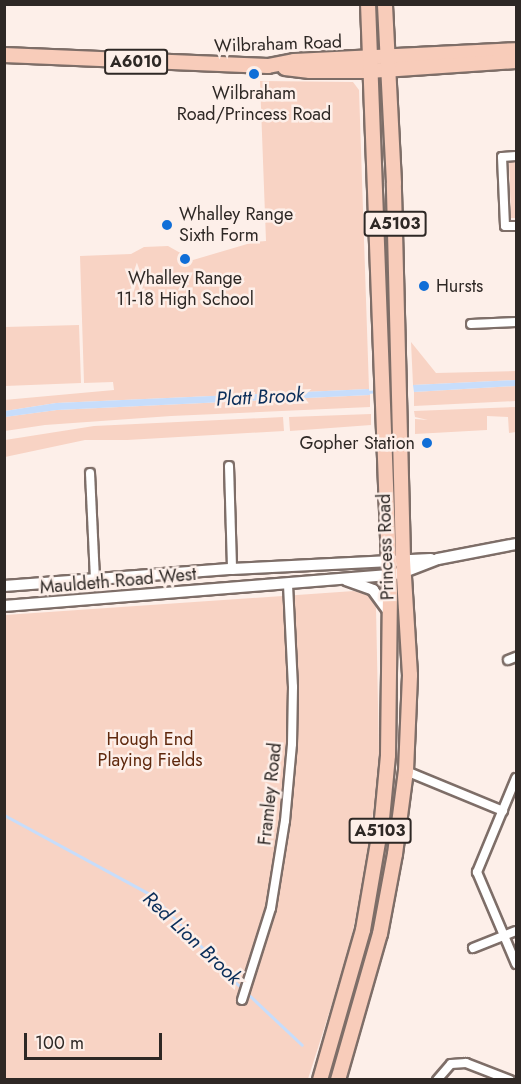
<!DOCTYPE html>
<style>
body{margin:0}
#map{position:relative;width:521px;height:1084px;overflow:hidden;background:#fdefe9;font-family:Jost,sans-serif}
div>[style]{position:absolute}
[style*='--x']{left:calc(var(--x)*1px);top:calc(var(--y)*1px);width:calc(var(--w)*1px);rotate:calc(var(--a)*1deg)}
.green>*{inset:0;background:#f8d3c4}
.water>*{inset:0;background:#c7ddfb}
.stream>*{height:3px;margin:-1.5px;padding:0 1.5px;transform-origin:1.5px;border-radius:1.5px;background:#c7ddfb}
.roads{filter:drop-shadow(2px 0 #7e6e68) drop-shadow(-2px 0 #7e6e68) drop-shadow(0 2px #7e6e68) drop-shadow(0 -2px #7e6e68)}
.minor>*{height:8px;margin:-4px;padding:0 4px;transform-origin:4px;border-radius:4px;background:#fff}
.tertiary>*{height:10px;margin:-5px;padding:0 5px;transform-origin:5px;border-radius:5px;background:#fff}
.trunk>*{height:14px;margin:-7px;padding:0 7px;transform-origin:7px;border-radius:7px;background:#f8ccba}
.dots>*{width:16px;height:16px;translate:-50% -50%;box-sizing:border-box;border:3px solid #fdefe9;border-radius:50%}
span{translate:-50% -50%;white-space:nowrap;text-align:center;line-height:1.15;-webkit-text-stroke:5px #fdefe9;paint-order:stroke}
.shield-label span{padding:2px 4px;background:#fdefe9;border:2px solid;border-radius:4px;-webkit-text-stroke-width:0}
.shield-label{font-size:16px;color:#2e2825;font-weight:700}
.street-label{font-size:18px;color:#2e2825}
.poi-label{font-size:18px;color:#2e2825}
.left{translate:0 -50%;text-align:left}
.right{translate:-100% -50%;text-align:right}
.park-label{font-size:18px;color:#5f280d}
.water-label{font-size:20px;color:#092d59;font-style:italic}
.frame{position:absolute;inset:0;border:6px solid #2e2825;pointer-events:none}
.scale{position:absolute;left:24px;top:1033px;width:138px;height:27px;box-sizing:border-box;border:3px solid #2e2825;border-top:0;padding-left:8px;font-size:18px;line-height:21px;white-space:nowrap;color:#2e2825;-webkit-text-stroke:4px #fdefe9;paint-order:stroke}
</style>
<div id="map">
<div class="green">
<div style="clip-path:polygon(260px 81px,353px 82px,359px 90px,369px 389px,56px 403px,5px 411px,4px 400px,114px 390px,113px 382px,84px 383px,80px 256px,131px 254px,144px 247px,168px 246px,193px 260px,254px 242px,266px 241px)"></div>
<div style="clip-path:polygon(509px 162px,516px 162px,516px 218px,511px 218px)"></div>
<div style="clip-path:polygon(383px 252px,389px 252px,396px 436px,391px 437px)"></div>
<div style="clip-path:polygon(79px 325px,81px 383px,5px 386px,5px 327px)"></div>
<div style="clip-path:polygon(411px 342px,436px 373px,516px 371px,516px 380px,413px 385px)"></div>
<div style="clip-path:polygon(516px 386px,516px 401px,414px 406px,414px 392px)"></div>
<div style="clip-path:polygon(370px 395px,370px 407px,171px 416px,45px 425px,5px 431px,4px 417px,57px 410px)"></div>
<div style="clip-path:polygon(516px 407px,516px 432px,509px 433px,508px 417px,487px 416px,487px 430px,415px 434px,415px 419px,428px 420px,415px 417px,414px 411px)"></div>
<div style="clip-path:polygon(371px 414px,371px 425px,290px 431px,289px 417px)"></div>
<div style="clip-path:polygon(283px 417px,284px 431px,127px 440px,85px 440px,5px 457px,5px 440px,94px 426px)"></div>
<div style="clip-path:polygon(354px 591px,370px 596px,376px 608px,379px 753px,375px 799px,363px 883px,347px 957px,308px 1079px,5px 1079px,5px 615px)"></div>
</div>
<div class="water">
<div style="clip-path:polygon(516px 380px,516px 386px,414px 392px,413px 385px)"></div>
<div style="clip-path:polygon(369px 389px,370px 395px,57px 410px,5px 417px,5px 411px,56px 403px)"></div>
</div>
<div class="stream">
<div style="--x:366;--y:392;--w:14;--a:-4"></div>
<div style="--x:4;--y:815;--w:170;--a:28.5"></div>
<div style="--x:153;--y:896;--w:117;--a:46.4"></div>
<div style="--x:234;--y:981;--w:93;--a:43.3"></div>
</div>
<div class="roads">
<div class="minor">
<div style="--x:516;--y:156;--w:14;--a:176"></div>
<div style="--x:502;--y:157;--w:69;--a:87.5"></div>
<div style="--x:505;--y:226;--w:11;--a:0"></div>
<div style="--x:471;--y:324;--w:45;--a:-2.5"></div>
<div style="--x:229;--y:466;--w:103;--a:88.3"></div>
<div style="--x:90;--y:473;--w:107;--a:87.3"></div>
<div style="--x:508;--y:660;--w:9;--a:-21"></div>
<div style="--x:406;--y:771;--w:105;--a:22.4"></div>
<div style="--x:516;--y:778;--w:102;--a:112.5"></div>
<div style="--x:477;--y:872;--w:100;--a:67"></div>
<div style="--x:473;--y:948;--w:46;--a:-21.6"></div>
<div style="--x:242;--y:1000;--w:96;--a:-72.5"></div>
<div style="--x:271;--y:908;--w:88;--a:-80.9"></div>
<div style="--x:285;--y:821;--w:77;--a:-84.8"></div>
<div style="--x:292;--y:744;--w:57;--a:-89"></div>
<div style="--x:293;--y:687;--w:101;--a:-92.8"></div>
<div style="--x:437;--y:1080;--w:21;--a:-49"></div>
<div style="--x:451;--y:1064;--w:15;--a:-4"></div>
<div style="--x:466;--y:1063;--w:47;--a:21.1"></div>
</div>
<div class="tertiary">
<div style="--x:346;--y:580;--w:29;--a:20"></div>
<div style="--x:373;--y:590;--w:27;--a:54"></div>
<div style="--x:4;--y:586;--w:229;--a:-4.3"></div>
<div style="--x:232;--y:569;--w:199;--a:-2.9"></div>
<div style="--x:4;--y:606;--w:386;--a:-4.6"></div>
<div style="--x:389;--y:575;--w:15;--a:-11"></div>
<div style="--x:404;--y:572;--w:36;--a:-21"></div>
<div style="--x:438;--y:559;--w:79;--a:-10.9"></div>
</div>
<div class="trunk">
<div style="--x:4;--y:55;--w:264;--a:2.4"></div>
<div style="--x:268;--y:66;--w:26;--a:-11"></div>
<div style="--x:294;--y:61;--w:222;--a:-2.8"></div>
<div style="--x:285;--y:68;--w:25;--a:7"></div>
<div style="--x:310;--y:71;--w:59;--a:0"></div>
<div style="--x:369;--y:71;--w:147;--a:-3.9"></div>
<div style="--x:320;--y:1080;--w:156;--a:-74"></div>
<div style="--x:363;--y:930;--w:113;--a:-80.3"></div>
<div style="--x:382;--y:819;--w:64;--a:-84.6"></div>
<div style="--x:388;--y:755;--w:163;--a:-89.3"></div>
<div style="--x:390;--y:592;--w:588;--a:-92.14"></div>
<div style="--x:338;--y:1080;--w:152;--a:-74"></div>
<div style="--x:380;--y:934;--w:81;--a:-79.4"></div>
<div style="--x:395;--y:854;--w:84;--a:-82.5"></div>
<div style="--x:406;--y:771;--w:96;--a:-87.6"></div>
<div style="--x:410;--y:675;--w:116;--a:-93.5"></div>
<div style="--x:403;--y:559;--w:376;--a:-91.4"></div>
<div style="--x:394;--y:183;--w:179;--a:-92.9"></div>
</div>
</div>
<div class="dots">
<div style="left:254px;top:74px;background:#106ed7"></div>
<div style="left:167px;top:225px;background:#106ed7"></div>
<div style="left:185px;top:259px;background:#106ed7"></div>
<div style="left:424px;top:286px;background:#106ed7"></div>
<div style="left:427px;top:443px;background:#106ed7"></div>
</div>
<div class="shield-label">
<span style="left:136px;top:62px">A6010</span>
<span style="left:395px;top:224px">A5103</span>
<span style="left:380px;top:831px">A5103</span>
</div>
<div class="street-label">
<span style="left:278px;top:44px;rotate:-2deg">Wilbraham Road</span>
<span style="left:386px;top:547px;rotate:-92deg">Princess Road</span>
<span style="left:118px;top:581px;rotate:-5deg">Mauldeth Road West</span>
<span style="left:270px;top:794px;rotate:-84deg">Framley Road</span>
</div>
<div class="poi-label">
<span style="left:254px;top:104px">Wilbraham<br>Road/Princess Road</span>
<span class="left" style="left:179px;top:225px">Whalley Range<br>Sixth Form</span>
<span style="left:185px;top:289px">Whalley Range<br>11-18 High School</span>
<span class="left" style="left:436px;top:286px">Hursts</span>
<span class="right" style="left:415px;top:443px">Gopher Station</span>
</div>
<div class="park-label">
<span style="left:150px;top:750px">Hough End<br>Playing Fields</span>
</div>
<div class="water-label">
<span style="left:260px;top:397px;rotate:-3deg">Platt Brook</span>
<span style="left:192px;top:938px;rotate:43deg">Red Lion Brook</span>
</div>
<div class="frame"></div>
<div class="scale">100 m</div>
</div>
